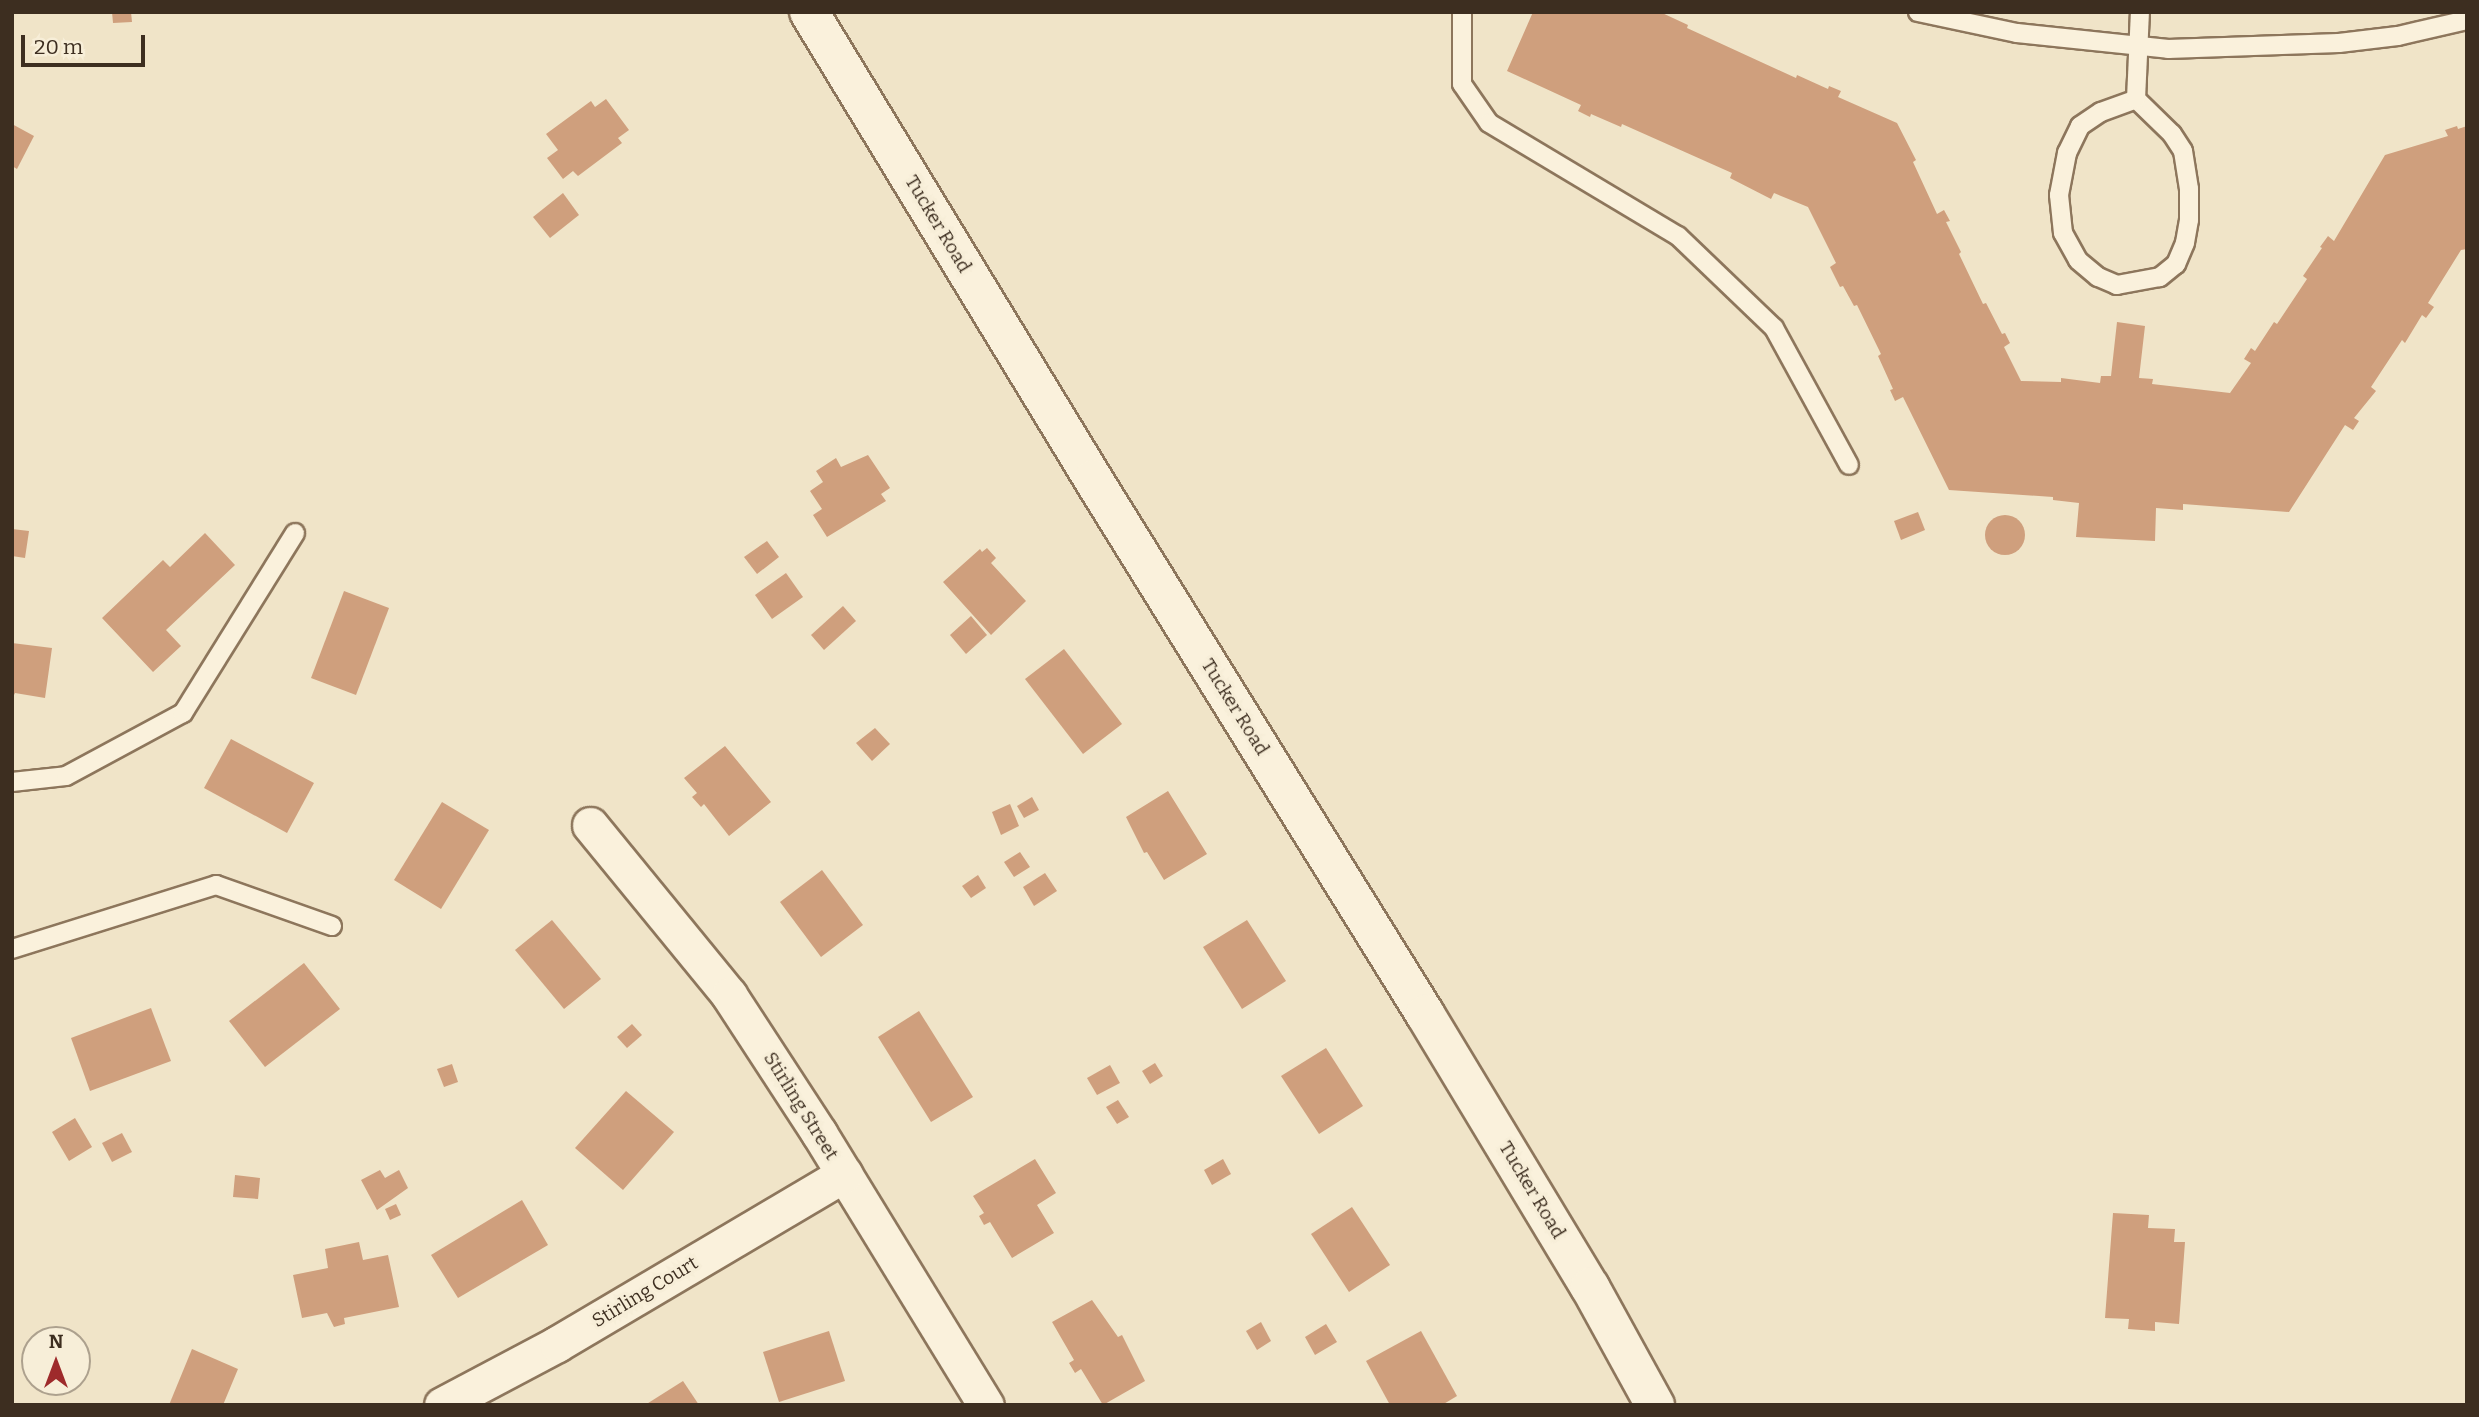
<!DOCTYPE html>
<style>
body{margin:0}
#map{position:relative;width:2479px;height:1417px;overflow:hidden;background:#f0e4c8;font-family:Bitter,serif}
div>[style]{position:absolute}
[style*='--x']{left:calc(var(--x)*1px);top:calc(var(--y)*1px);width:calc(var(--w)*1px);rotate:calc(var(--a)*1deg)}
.building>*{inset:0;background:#cf9f7d}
.round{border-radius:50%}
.roads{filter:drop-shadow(2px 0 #8d765c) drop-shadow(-2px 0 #8d765c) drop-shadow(0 2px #8d765c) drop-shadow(0 -2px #8d765c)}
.lane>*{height:18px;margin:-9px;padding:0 9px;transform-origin:9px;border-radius:9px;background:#faf1dc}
.street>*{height:35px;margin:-17.5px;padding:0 17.5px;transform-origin:17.5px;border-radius:17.5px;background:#faf1dc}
.secondary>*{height:38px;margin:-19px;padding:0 19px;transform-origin:19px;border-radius:19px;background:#faf1dc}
span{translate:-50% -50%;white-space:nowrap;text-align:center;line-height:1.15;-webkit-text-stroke:6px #f7eed8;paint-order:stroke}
.street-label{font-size:19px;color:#3d2e20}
.frame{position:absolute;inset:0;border:14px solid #3d2e20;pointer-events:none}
.north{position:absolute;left:21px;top:1326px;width:70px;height:70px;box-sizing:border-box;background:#f7eed8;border:2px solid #ada18e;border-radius:50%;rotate:0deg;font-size:19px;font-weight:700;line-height:28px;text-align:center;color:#3d2e20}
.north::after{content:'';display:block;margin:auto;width:24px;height:32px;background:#9e2a2b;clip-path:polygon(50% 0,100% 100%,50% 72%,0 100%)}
.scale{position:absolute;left:21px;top:35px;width:124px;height:32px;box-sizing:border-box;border:4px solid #3d2e20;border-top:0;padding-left:9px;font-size:21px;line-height:24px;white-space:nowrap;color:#3d2e20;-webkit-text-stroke:5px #f7eed8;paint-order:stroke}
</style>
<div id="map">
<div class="building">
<div style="clip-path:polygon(112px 12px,131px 12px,132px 22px,113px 23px)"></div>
<div style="clip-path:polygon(1533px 12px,1660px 12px,1688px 25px,1687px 28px,1796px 78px,1797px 75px,1828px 89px,1829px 86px,1841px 91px,1838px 97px,1897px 123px,1916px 160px,1913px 162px,1937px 214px,1944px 210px,1950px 221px,1946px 222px,1961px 252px,1959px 254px,1983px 304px,1986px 303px,2002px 334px,2005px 333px,2010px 343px,2004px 347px,2021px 381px,2061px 382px,2061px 378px,2100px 383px,2101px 376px,2111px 376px,2117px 322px,2145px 326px,2139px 378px,2153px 379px,2152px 384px,2230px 393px,2251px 363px,2244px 359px,2251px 348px,2255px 351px,2274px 322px,2277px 324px,2307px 279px,2303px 276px,2322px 248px,2320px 247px,2328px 236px,2334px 241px,2385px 155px,2448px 136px,2445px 130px,2457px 126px,2458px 129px,2467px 126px,2467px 249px,2461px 250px,2428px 303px,2434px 307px,2426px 318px,2422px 315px,2405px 343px,2402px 340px,2371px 387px,2376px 391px,2354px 418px,2359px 421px,2353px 430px,2345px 425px,2289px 512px,2183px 504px,2183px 510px,2156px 508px,2155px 541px,2076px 537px,2079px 503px,2053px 500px,2053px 497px,1949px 490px,1903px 397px,1895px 401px,1890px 390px,1893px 389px,1878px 356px,1881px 354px,1857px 305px,1854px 306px,1843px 286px,1840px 287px,1830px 267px,1836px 263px,1808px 207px,1774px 193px,1771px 199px,1730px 178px,1732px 173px,1622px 124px,1621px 127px,1591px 114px,1590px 117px,1578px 111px,1581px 105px,1507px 71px)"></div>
<div style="clip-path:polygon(606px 99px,629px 130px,618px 138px,622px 143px,578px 176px,573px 171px,563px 179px,547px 158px,558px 150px,546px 134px,591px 101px,595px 107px)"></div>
<div style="clip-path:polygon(12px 124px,34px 136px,17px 169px,12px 166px)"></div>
<div style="clip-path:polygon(563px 193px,579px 215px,550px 238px,533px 217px)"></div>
<div style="clip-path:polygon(868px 455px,890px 488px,881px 494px,886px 501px,827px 537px,813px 515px,822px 509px,810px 491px,823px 482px,816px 471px,836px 458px,841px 467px)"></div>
<div style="clip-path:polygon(1918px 512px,1925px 530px,1901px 540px,1894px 521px)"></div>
<div class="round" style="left:1985px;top:515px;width:40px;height:40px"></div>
<div style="clip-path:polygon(12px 529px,29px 531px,25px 558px,12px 556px)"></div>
<div style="clip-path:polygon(205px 533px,235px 565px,166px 630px,181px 646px,153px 672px,102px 618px,163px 560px,170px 567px)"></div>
<div style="clip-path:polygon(767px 541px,779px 557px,757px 574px,744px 557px)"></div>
<div style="clip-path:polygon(987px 548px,996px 558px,991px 563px,1026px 601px,991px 635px,943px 582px,980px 549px,982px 552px)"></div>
<div style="clip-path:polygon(786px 573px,803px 597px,772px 619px,755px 595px)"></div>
<div style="clip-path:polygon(344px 591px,389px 608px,356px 695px,311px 678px)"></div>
<div style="clip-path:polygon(843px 606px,856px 621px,824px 650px,811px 635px)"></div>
<div style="clip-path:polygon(971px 616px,987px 635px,966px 654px,950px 635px)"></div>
<div style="clip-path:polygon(12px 643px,52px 648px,45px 698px,15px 693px,12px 699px)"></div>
<div style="clip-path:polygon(1064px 649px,1122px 724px,1083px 754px,1025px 679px)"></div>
<div style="clip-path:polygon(875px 728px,890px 744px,872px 761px,856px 743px)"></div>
<div style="clip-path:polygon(231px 739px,314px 783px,287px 833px,204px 788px)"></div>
<div style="clip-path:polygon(725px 746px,771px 802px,729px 836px,704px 804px,701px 807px,692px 797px,697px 793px,684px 778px)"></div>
<div style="clip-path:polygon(1168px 791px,1207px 854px,1164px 880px,1147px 852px,1144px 853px,1126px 817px)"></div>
<div style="clip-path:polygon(1032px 797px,1039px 810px,1024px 818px,1017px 806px)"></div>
<div style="clip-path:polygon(442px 802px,489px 830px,441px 909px,394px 880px)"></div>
<div style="clip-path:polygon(1010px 804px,1019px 826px,1001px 835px,992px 812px)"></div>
<div style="clip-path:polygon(1020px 852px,1030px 867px,1014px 877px,1004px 862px)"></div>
<div style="clip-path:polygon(822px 870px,863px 925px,821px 957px,780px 902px)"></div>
<div style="clip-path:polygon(1045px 873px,1057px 891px,1034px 906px,1023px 887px)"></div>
<div style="clip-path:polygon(978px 875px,986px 888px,971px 898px,962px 886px)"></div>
<div style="clip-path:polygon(552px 920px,601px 979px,564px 1009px,515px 950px)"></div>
<div style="clip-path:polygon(1247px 920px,1286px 981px,1242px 1009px,1203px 947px)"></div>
<div style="clip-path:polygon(304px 963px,340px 1009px,265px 1067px,229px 1021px)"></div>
<div style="clip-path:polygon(151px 1008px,171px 1061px,90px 1091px,71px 1038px)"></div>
<div style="clip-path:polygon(919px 1011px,973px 1097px,931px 1122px,878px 1037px)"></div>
<div style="clip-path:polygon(632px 1024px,642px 1035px,627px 1048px,617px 1037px)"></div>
<div style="clip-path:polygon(1326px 1048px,1363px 1106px,1319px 1134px,1281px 1076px)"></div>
<div style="clip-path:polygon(1155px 1063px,1163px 1076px,1150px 1084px,1142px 1071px)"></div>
<div style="clip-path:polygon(452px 1064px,458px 1082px,444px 1087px,437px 1069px)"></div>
<div style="clip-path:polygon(1110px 1065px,1120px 1083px,1097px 1095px,1087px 1078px)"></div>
<div style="clip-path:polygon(626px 1091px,674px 1132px,623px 1190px,575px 1148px)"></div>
<div style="clip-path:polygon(1118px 1100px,1129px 1117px,1117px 1124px,1106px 1107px)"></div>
<div style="clip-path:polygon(75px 1118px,92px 1147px,69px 1161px,52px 1132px)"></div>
<div style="clip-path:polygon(122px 1133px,132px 1152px,112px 1162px,102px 1143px)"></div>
<div style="clip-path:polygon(1035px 1159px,1056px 1193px,1037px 1205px,1054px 1233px,1012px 1258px,990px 1222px,984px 1225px,979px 1216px,984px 1213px,973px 1196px)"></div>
<div style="clip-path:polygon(1223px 1159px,1231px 1174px,1212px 1185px,1204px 1170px)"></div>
<div style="clip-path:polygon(380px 1170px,385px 1178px,399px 1170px,408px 1188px,377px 1210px,361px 1180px)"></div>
<div style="clip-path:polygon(235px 1175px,260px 1178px,258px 1199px,233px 1197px)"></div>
<div style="clip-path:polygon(522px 1200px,548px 1245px,458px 1298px,431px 1255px)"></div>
<div style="clip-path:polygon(396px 1204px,401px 1215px,390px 1220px,385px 1209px)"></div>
<div style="clip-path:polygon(1352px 1207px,1390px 1265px,1349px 1292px,1311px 1234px)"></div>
<div style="clip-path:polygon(2113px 1213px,2149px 1215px,2148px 1228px,2175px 1229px,2174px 1242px,2185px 1242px,2179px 1324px,2155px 1322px,2155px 1331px,2128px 1329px,2129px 1319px,2105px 1318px)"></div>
<div style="clip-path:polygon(359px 1242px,363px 1260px,388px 1255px,399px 1307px,344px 1318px,345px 1324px,334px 1327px,327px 1313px,302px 1318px,293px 1275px,328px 1268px,325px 1249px)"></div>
<div style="clip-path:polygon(1092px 1300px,1118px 1337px,1122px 1335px,1145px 1381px,1103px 1405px,1081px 1369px,1075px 1373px,1069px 1363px,1074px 1360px,1052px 1322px)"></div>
<div style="clip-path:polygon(1261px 1322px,1271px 1341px,1257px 1350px,1246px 1331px)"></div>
<div style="clip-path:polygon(1326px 1324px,1337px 1342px,1315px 1355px,1305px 1337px)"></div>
<div style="clip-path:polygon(829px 1331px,845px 1381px,779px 1402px,763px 1352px)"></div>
<div style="clip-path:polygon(1421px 1331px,1457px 1396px,1442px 1405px,1390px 1405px,1366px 1361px)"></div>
<div style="clip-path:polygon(192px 1349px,238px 1369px,223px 1405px,169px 1405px)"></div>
<div style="clip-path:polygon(683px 1381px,699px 1405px,645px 1405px)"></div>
</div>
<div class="roads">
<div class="lane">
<div style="--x:1462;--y:12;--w:72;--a:90"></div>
<div style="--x:1462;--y:84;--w:47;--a:55.3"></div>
<div style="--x:1489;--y:123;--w:220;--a:30.9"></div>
<div style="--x:1678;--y:236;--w:133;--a:43.8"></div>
<div style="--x:1774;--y:328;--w:156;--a:61.3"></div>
<div style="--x:1918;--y:12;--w:101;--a:12"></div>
<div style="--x:2017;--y:33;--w:152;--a:6"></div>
<div style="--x:2168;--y:49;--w:171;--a:-2"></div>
<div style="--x:2339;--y:43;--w:59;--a:-6.8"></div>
<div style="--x:2398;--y:36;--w:71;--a:-13.1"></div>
<div style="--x:2136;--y:99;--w:50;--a:44.2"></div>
<div style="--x:2172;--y:134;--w:20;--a:57"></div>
<div style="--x:2183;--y:151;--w:38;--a:81"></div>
<div style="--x:2189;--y:189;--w:31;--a:90"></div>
<div style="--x:2189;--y:220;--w:23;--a:100"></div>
<div style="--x:2185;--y:243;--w:23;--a:113"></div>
<div style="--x:2176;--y:264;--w:21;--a:141"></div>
<div style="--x:2160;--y:277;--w:44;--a:169.5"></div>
<div style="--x:2117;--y:285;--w:21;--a:-157"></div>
<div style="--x:2098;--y:277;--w:26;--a:-140"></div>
<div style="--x:2078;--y:260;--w:31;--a:-119"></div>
<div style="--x:2063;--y:233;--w:38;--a:-96"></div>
<div style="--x:2059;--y:195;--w:43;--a:-79.2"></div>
<div style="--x:2067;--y:153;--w:30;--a:-64"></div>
<div style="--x:2080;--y:126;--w:25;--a:-34"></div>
<div style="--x:2101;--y:112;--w:37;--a:-20"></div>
<div style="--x:2136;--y:99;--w:87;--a:-87.4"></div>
<div style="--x:12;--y:782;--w:54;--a:-6.3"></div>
<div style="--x:66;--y:776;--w:133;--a:-28.3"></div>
<div style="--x:183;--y:713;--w:212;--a:-58.1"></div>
<div style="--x:12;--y:949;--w:214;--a:-17.4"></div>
<div style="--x:216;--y:885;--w:123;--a:19.5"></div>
</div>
<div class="street">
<div style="--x:590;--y:825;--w:220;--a:50.7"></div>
<div style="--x:729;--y:995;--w:165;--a:56.9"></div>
<div style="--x:819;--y:1133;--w:319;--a:58.5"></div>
<div style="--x:442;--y:1405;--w:130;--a:-27.9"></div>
<div style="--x:557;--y:1344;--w:334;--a:-30.6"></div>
</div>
<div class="secondary">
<div style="--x:809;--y:12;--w:547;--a:58.69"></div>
<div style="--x:1093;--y:479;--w:630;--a:58.18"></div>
<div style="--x:1425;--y:1014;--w:319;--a:58.9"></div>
<div style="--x:1590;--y:1287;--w:135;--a:61.2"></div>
</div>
</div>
<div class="street-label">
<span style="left:938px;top:224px;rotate:59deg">Tucker Road</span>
<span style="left:1235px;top:707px;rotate:58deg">Tucker Road</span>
<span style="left:801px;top:1106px;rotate:58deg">Stirling Street</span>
<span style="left:1532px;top:1190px;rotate:59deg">Tucker Road</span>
<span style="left:645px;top:1292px;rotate:-31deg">Stirling Court</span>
</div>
<div class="frame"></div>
<div class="north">N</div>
<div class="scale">20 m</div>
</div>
